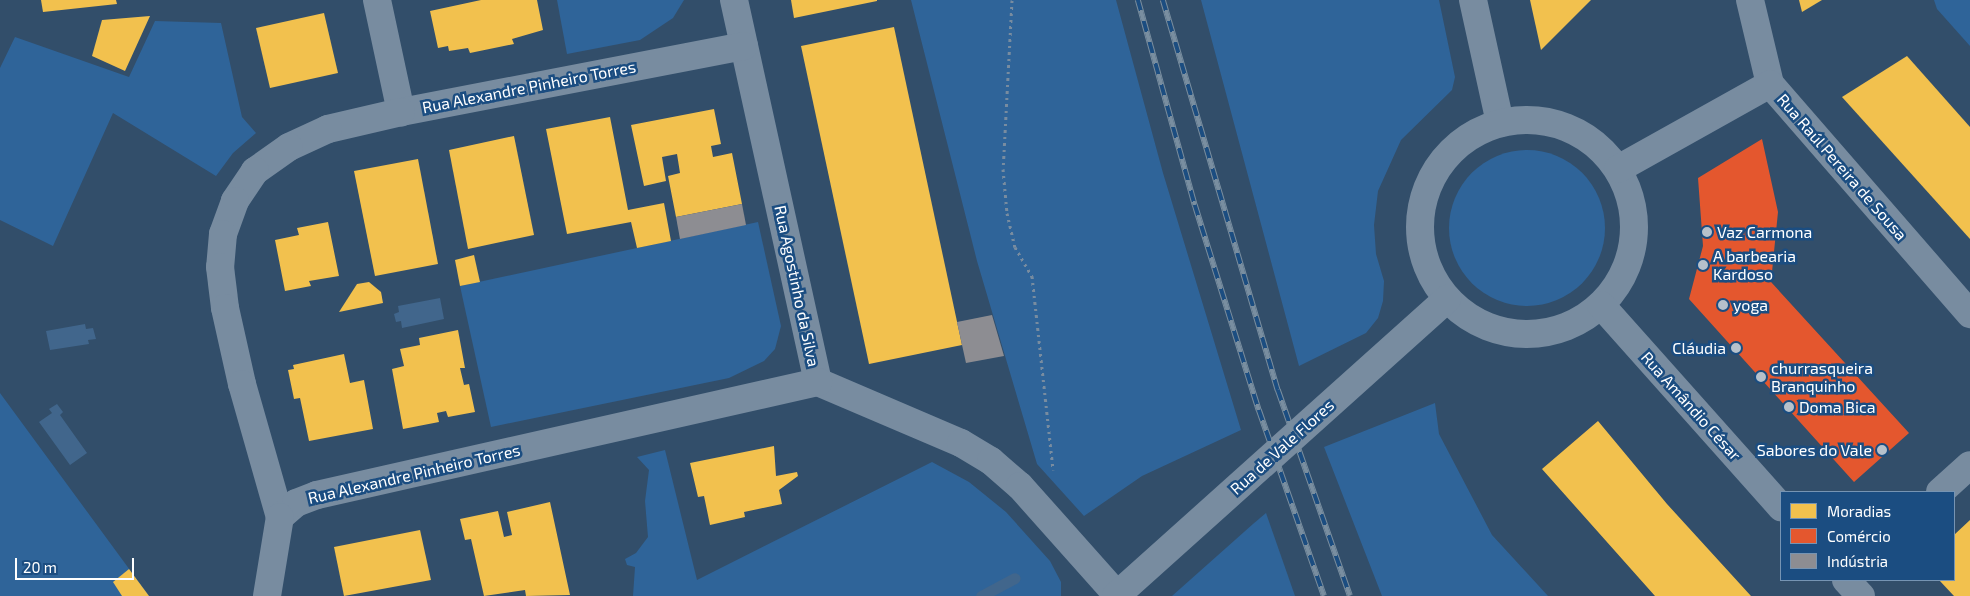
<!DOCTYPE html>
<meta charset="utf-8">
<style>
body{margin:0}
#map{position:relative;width:1970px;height:596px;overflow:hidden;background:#324e6a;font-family:"Exo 2",sans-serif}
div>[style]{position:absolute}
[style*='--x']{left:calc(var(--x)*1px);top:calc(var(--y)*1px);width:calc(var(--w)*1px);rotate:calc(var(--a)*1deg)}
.green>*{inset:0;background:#2f6499}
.round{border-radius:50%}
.water>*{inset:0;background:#41668c}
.homes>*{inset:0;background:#f2c14e}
.shops>*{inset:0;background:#e4572e}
.industry>*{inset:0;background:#8d8d92}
.stream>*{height:11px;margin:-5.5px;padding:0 5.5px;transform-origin:5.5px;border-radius:5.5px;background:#41668c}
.path>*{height:3px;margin-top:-1.5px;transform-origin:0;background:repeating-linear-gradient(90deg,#788ca0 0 2.5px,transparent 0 6.5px)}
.minor>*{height:28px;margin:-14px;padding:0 14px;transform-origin:14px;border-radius:14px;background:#788ca0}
.minor>.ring{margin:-14px;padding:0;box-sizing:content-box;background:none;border:28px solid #788ca0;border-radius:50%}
.rail>*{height:5.5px;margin-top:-2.75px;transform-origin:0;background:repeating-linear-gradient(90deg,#1b4d81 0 11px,#798ea0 0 22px);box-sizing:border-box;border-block:1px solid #798ea0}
.dots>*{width:14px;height:14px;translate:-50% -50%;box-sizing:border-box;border:2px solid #1b4d81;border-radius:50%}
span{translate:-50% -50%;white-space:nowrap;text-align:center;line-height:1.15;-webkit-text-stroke:5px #1b4d81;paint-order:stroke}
.street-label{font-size:16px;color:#fff}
.poi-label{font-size:16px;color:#fff}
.left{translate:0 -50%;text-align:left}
.right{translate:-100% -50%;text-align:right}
.legend{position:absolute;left:1780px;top:491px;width:175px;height:90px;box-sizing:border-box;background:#1b4d81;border:1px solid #7694b3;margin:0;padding:6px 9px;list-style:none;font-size:15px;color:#fff}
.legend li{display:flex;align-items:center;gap:10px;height:25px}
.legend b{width:25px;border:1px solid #7694b3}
.scale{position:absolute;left:15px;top:558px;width:119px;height:22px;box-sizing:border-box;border:2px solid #fff;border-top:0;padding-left:6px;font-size:15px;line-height:18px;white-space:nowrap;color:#fff;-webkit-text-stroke:4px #1b4d81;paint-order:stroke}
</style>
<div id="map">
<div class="green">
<div style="clip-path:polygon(557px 0,684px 0,673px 18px,640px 40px,567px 54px)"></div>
<div style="clip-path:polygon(911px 0,1116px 0,1163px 173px,1241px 430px,1142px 476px,1084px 516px,1037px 464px,977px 261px)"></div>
<div style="clip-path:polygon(1201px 0,1439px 0,1455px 77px,1452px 90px,1401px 140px,1378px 191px,1374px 225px,1376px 254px,1384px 281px,1383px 301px,1378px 318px,1366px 333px,1299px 366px)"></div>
<div style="clip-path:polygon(1934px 0,1970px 0,1970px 46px,1937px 9px)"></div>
<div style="clip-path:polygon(155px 21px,221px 23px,242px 117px,256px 133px,233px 153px,216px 176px,113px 113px,53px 246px,0 220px,0 68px,15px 37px,129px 77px)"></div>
<div class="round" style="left:1449px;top:150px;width:156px;height:156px"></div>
<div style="clip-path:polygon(758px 222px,781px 326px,775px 349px,764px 361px,729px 378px,491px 427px,460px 286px)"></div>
<div style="clip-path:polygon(0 393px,33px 438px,149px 596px,0 596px)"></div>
<div style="clip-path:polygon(1435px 403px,1439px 434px,1492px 535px,1548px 596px,1382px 596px,1324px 447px)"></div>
<div style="clip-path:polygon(665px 450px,697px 580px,932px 462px,969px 482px,1006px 512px,1050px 561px,1061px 582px,1061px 596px,633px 596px,635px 567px,627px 565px,625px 559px,636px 553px,648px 537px,645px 501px,649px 470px,637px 457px)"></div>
<div style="clip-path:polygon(1266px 513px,1295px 596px,1172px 596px,1253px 524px)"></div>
</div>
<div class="water">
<div style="clip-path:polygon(440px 298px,444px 319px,402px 328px,401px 321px,396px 322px,394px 314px,399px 312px,398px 306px)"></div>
<div style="clip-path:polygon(85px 324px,86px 329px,93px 328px,96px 339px,88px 340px,89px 344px,50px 350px,46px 331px)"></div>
<div style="clip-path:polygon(57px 404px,63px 412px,60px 415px,87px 453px,70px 465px,39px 422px,52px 413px,49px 409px)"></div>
</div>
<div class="homes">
<div style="clip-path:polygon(41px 0,116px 0,117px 4px,43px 12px)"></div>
<div style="clip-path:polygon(481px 0,537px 0,543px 30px,512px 39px,514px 44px,470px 53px,468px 48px,449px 51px,448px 46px,438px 48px,430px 11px)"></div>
<div style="clip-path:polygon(791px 0,877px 0,877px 1px,794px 18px)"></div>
<div style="clip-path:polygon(1530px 0,1591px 0,1541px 50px)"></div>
<div style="clip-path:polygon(1799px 0,1822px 0,1802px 12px)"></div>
<div style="clip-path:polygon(324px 13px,338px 73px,270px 88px,256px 28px)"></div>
<div style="clip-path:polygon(150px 16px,125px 71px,92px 56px,102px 20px)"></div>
<div style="clip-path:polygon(894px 27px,962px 345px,869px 364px,801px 46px)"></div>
<div style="clip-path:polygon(1907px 56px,1970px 127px,1970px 239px,1842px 97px)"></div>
<div style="clip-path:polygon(714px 109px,721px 144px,711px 146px,713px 157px,732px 153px,742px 204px,676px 217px,668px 176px,680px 173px,677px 154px,662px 157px,666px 181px,644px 186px,631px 125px)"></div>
<div style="clip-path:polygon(610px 117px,628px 210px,664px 203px,671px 241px,637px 248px,631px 222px,567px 234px,546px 129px)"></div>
<div style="clip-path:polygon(514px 136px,534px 235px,468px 249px,449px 150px)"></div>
<div style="clip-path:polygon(418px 159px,438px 264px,375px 276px,354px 171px)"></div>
<div style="clip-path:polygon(328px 222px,339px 276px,309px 281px,311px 286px,285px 291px,275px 240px,299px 235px,297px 228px)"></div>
<div style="clip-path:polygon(474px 255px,480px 282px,460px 286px,455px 260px)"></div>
<div style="clip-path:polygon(369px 282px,381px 292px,383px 303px,339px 312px,357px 284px)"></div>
<div style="clip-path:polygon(458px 330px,465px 368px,460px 368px,464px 385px,469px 384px,475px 412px,448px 417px,446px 411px,437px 413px,439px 422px,403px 429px,392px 369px,404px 366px,400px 349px,420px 345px,419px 338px)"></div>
<div style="clip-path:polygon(344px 354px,350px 383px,364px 380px,373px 429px,309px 441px,300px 398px,294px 399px,288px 370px,294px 369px,293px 365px)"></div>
<div style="clip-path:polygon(1598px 421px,1667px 504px,1751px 596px,1655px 596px,1542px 469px)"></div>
<div style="clip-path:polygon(774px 446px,776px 476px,797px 472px,798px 476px,779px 490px,782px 504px,744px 512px,745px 517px,710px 525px,704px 496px,698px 497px,690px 463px)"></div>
<div style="clip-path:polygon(550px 502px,570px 595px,526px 596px,525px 590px,484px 596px,471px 539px,465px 540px,460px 519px,498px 511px,504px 537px,512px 535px,507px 512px)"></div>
<div style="clip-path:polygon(1970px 520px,1970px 596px,1954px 596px,1939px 580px,1954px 580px,1954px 535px)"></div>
<div style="clip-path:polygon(420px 530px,431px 580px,344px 596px,334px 547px)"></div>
<div style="clip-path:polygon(129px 569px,149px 596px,122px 596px,113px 582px)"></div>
</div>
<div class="shops">
<div style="clip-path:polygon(1762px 139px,1778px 212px,1771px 282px,1909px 433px,1854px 482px,1689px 299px,1703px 246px,1698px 178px)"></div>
</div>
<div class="industry">
<div style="clip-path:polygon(742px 204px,746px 225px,680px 239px,676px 217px)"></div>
<div style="clip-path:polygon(992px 315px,1004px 356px,966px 363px,957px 322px)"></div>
</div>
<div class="stream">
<div style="--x:981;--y:596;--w:38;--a:-28"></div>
</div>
<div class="path">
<div style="--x:1012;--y:0;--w:169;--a:93"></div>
<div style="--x:1003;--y:169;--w:44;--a:84.8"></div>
<div style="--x:1007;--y:213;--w:35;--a:77"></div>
<div style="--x:1015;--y:247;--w:34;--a:60"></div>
<div style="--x:1032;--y:276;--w:195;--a:83.8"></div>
</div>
<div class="minor">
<div style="--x:377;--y:0;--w:115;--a:77.9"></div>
<div style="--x:734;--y:0;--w:391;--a:77.6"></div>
<div style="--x:818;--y:382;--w:155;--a:23.1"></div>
<div style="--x:961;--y:443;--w:35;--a:31"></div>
<div style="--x:991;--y:461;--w:38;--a:41"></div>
<div style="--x:1020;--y:486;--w:146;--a:48.3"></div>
<div style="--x:1473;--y:0;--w:126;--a:77.6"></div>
<div style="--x:1750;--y:0;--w:86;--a:76.6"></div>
<div style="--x:1770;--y:84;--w:305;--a:49"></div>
<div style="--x:744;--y:46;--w:349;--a:169.1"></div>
<div style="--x:401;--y:112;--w:75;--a:166.9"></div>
<div style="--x:328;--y:129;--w:43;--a:155.2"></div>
<div style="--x:289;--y:147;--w:42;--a:144.8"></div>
<div style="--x:255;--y:171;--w:36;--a:124"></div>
<div style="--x:235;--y:201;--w:35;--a:110"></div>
<div style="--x:223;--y:234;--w:33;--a:95"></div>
<div style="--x:220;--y:267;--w:41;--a:83"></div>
<div style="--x:225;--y:308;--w:78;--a:77.4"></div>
<div style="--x:242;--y:384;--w:138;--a:74.1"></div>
<div style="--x:280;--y:517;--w:21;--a:-41"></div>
<div style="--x:296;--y:503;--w:22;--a:-21"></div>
<div style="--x:317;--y:495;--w:514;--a:-12.71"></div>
<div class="ring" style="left:1420px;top:120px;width:186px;height:186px"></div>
<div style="--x:1618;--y:169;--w:174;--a:-29.2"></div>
<div style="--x:1601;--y:305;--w:271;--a:48.3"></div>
<div style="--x:1940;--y:492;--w:40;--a:-42"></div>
<div style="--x:1846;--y:580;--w:22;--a:47"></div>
<div style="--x:267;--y:596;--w:80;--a:-80.7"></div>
<div style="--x:1116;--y:596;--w:445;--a:-41.9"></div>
</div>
<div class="rail">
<div style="--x:1138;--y:0;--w:213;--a:74.5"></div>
<div style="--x:1195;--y:205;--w:215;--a:72.7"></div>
<div style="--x:1259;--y:410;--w:197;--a:70.7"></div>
<div style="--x:1163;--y:0;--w:407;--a:73.6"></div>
<div style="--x:1278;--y:390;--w:218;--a:70.7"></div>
</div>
<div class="dots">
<div style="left:1707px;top:232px;background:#b7c1cb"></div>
<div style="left:1703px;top:265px;background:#b7c1cb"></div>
<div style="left:1723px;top:305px;background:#b7c1cb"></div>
<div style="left:1736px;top:348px;background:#b7c1cb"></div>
<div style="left:1761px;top:377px;background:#b7c1cb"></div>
<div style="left:1789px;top:407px;background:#b7c1cb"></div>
<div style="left:1882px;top:450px;background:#b7c1cb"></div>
</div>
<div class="street-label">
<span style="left:529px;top:87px;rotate:-11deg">Rua Alexandre Pinheiro Torres</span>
<span style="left:1842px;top:167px;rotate:49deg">Rua Raúl Pereira de Sousa</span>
<span style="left:797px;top:286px;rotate:78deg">Rua Agostinho da Silva</span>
<span style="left:1691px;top:406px;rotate:48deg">Rua Amândio César</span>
<span style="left:1282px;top:447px;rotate:-42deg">Rua de Vale Flores</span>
<span style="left:414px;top:474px;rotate:-13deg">Rua Alexandre Pinheiro Torres</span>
</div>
<div class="poi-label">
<span class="left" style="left:1717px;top:232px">Vaz Carmona</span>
<span class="left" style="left:1713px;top:265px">A barbearia<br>Kardoso</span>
<span class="left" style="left:1733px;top:305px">yoga</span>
<span class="right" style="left:1726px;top:348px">Cláudia</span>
<span class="left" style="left:1771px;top:377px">churrasqueira<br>Branquinho</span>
<span class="left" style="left:1799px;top:407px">Doma Bica</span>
<span class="right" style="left:1872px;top:450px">Sabores do Vale</span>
</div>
<ul class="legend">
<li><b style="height:14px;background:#f2c14e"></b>Moradias</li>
<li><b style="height:14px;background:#e4572e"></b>Comércio</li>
<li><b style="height:14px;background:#8d8d92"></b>Indústria</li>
</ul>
<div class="scale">20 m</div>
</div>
